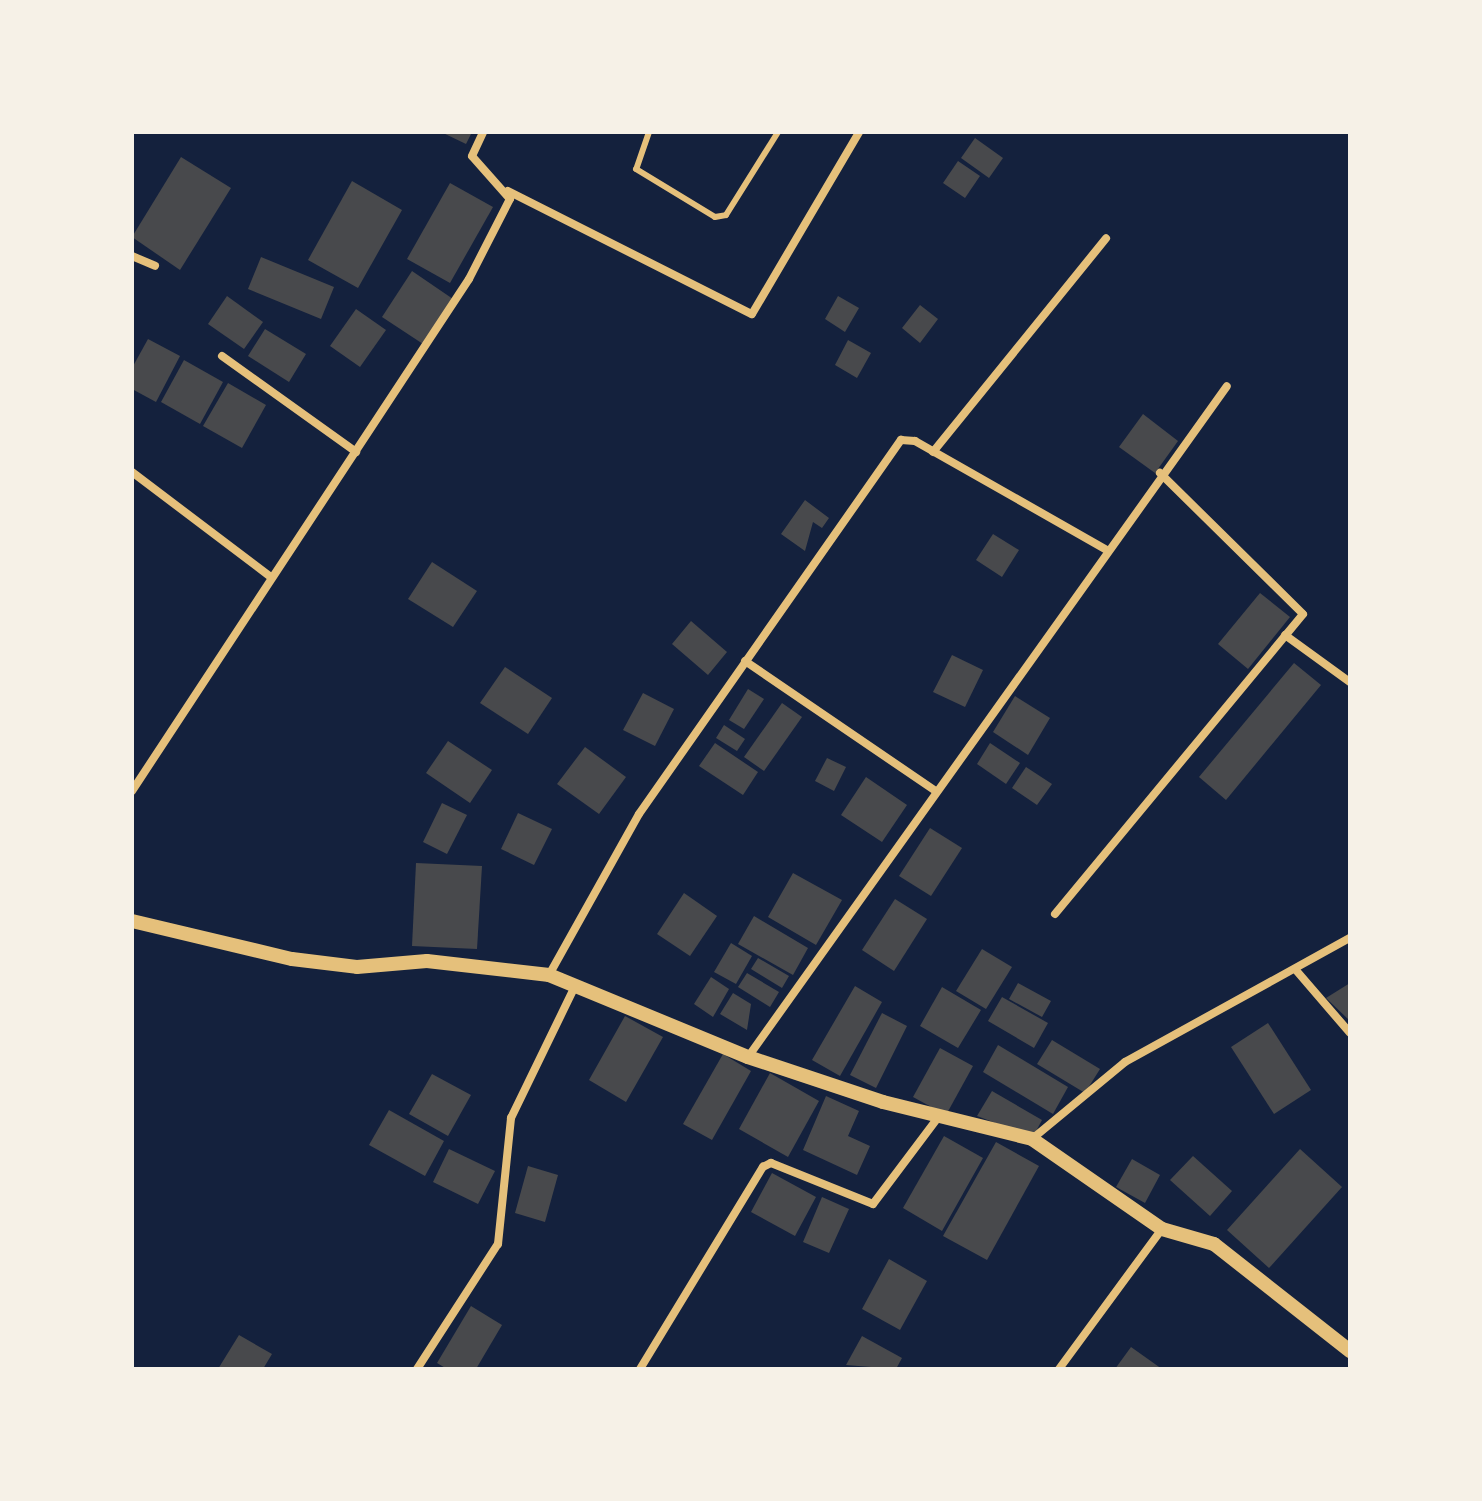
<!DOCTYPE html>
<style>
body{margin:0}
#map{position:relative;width:1482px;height:1501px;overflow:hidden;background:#14213d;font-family:"Exo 2",sans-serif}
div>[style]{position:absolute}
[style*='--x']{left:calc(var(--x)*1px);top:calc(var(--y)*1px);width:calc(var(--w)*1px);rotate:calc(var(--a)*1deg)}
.building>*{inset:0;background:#48494c}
.service>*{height:6px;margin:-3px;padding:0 3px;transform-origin:3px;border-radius:3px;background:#e5c07b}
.minor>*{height:8px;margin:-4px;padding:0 4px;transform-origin:4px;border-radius:4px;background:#e5c07b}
.tertiary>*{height:14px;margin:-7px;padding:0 7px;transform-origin:7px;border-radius:7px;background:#e5c07b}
span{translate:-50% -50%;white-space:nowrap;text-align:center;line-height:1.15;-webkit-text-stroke:6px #f6f1e7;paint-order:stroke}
.frame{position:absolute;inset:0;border:134px solid #f6f1e7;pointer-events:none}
</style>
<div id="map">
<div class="building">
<div style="clip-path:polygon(441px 132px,472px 132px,466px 144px)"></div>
<div style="clip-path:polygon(975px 138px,1003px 158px,989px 178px,961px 158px)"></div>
<div style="clip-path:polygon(181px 157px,231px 188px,180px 270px,132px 237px)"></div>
<div style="clip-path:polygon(958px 161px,980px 176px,965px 198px,943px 183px)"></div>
<div style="clip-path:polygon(352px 181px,402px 210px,358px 288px,308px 260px)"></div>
<div style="clip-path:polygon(450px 183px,493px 207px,450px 283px,407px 259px)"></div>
<div style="clip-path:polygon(261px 257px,334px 287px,321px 319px,248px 289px)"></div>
<div style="clip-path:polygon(412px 271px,453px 299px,423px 344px,382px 317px)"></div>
<div style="clip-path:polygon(227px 296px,263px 322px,244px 349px,208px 324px)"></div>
<div style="clip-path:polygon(838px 296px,859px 308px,845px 332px,825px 319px)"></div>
<div style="clip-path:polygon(920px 305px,938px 319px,920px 343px,902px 328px)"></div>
<div style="clip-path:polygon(356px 309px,386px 330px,360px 367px,330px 346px)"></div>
<div style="clip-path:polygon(265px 329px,306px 354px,289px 382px,248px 356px)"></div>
<div style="clip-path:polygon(148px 339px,180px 356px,156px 402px,132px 389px,132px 368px)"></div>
<div style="clip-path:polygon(848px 340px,871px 353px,857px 378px,835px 365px)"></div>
<div style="clip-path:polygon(184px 360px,223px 382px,200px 424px,161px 402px)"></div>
<div style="clip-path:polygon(228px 383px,266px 405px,242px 448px,203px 426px)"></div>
<div style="clip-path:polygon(1143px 414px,1178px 441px,1155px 473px,1119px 447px)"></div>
<div style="clip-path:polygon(805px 500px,829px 518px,822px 528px,813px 522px,805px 551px,781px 534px)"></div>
<div style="clip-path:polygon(993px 534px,1019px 550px,1002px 577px,976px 560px)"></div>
<div style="clip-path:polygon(432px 562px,477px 591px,453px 627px,408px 599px)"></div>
<div style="clip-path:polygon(1260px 593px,1290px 617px,1248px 669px,1218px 644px)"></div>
<div style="clip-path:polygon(691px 621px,727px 652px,708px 675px,672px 644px)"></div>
<div style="clip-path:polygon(952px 655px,983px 670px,965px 707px,933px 692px)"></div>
<div style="clip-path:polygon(1294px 663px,1321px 685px,1226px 800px,1199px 777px)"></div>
<div style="clip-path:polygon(505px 667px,552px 698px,528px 734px,480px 703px)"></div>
<div style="clip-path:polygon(748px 689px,764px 699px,744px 729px,729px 720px)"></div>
<div style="clip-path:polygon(643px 693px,674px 709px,655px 746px,623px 730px)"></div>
<div style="clip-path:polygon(1015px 696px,1050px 718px,1028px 755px,993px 732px)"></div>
<div style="clip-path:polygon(782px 703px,802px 717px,764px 771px,744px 757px)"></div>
<div style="clip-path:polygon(724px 725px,745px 739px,737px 751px,716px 738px)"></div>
<div style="clip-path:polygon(448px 741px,492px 770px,470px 803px,426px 773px)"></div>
<div style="clip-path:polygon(715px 743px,758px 772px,743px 795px,699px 766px)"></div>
<div style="clip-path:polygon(990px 743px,1020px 763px,1006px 784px,977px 764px)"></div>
<div style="clip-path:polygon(585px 747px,626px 777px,599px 814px,557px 784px)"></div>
<div style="clip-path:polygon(827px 758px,846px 767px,834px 791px,815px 781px)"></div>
<div style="clip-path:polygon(1026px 767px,1052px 784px,1037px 805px,1012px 788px)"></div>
<div style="clip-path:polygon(866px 777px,907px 805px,882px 842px,841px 815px)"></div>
<div style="clip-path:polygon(442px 803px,467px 815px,447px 854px,423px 842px)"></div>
<div style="clip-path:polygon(518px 813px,552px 829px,534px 865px,501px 849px)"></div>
<div style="clip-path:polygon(930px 828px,962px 848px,931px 896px,899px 876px)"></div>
<div style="clip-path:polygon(416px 863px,482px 866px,477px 949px,412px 946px)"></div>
<div style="clip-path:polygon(793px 873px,842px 900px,816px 945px,768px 917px)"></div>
<div style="clip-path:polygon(684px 893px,717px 916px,690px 956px,657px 934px)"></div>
<div style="clip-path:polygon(895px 899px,927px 919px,894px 971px,862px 950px)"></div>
<div style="clip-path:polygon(754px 916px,808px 948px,793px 975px,738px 944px)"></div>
<div style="clip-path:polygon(731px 943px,752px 956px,736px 984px,714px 972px)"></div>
<div style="clip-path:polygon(982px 949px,1012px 967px,986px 1009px,956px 991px)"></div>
<div style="clip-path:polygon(758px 958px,789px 976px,782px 988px,751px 969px)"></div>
<div style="clip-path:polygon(747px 973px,779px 992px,770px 1007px,738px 987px)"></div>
<div style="clip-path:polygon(711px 977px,729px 989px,713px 1017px,694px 1004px)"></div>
<div style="clip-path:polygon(1018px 983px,1051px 1001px,1042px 1017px,1009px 999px)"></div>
<div style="clip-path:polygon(1350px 983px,1350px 1021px,1326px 998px)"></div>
<div style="clip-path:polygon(855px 986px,882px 1002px,840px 1076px,812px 1060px)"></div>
<div style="clip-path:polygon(942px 987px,981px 1010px,958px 1048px,920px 1026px)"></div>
<div style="clip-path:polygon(733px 993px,751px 1004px,747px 1030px,720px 1014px)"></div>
<div style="clip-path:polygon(1002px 997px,1048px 1023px,1034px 1048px,988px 1021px)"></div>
<div style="clip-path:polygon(882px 1013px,907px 1026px,876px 1088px,850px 1075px)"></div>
<div style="clip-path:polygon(625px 1016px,663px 1037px,626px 1102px,589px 1080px)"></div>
<div style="clip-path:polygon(1268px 1023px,1311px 1090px,1274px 1114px,1231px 1047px)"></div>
<div style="clip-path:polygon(1052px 1040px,1100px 1069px,1085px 1093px,1037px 1064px)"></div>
<div style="clip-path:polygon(998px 1045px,1068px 1087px,1053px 1114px,983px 1072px)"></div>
<div style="clip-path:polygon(940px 1048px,973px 1066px,946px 1115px,913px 1097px)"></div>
<div style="clip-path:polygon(723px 1054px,751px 1071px,712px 1140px,683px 1124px)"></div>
<div style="clip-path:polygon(770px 1073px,819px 1101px,788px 1157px,739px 1129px)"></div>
<div style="clip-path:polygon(432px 1074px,471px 1095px,448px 1136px,409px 1114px)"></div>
<div style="clip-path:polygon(992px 1091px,1042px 1120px,1033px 1137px,977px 1116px)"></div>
<div style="clip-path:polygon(826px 1096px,859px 1111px,848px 1136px,870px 1146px,857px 1175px,803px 1150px)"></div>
<div style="clip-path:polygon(389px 1110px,444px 1141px,425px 1176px,369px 1145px)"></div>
<div style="clip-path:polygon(944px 1136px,983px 1158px,942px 1231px,903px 1208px)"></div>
<div style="clip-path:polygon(996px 1142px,1039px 1166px,987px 1260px,943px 1236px)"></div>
<div style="clip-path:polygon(449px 1149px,495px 1171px,478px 1204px,433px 1182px)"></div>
<div style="clip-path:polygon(1300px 1149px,1342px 1187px,1269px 1268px,1227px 1230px)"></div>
<div style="clip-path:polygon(1193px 1156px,1232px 1191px,1210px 1216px,1170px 1180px)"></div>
<div style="clip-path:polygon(1132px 1159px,1160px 1175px,1145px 1203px,1116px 1187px)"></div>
<div style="clip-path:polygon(528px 1166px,558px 1175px,545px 1222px,515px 1213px)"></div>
<div style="clip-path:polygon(772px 1173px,816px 1197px,795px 1236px,751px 1212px)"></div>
<div style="clip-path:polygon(822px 1197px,849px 1209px,829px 1253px,803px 1242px)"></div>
<div style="clip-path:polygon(889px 1259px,927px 1281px,900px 1330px,862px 1309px)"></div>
<div style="clip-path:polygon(471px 1306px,502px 1325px,476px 1369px,447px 1369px,437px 1363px)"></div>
<div style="clip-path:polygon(239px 1335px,272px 1354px,263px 1369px,218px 1369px)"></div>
<div style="clip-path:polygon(862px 1336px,902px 1358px,896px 1369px,846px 1365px)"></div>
<div style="clip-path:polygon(1131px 1347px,1162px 1369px,1115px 1369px)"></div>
</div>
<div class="service">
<div style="--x:649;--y:132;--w:39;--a:109"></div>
<div style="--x:636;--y:169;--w:92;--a:31.3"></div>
<div style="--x:715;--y:217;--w:11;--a:-10"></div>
<div style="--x:726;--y:215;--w:98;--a:-57.9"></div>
</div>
<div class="minor">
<div style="--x:508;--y:191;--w:273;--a:26.8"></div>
<div style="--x:752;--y:314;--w:211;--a:-59.5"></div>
<div style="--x:132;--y:256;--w:25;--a:23"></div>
<div style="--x:222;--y:356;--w:165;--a:35.6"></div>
<div style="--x:933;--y:452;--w:275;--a:-51"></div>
<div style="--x:132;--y:472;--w:174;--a:37.1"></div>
<div style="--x:1285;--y:635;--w:80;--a:35.9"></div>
<div style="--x:745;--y:661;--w:229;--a:34.3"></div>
<div style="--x:132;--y:791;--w:613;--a:-56.65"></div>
<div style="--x:469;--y:279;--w:90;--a:-62.9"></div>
<div style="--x:510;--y:199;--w:57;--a:-131.5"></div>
<div style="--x:472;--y:156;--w:26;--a:-65"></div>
<div style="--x:1055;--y:914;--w:389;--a:-50.4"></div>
<div style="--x:1303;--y:614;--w:201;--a:-135.4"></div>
<div style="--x:1295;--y:969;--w:84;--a:49.3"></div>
<div style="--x:549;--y:975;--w:184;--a:-60.8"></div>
<div style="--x:639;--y:814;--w:457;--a:-55"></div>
<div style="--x:901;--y:440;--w:14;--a:4"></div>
<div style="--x:915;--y:441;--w:219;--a:29.6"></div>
<div style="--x:748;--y:1057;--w:824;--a:-54.48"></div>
<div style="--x:1032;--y:1139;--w:121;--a:-39.6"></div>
<div style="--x:1125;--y:1062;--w:257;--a:-28.9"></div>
<div style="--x:417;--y:1369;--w:149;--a:-57.1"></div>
<div style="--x:498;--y:1244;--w:127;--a:-84.1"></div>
<div style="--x:511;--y:1118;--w:147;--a:-64.1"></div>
<div style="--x:640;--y:1369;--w:237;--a:-58.7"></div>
<div style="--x:763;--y:1167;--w:9;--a:-27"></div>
<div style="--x:771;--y:1163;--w:110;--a:21.9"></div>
<div style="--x:873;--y:1204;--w:110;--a:-53.1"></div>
<div style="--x:1059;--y:1369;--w:174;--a:-53.7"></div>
</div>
<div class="tertiary">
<div style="--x:132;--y:921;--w:164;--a:13.4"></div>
<div style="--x:292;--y:959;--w:65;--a:7"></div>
<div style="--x:357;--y:967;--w:70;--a:-4.9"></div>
<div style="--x:427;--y:961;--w:123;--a:6.5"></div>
<div style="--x:549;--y:975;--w:215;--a:22.4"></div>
<div style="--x:748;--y:1057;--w:142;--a:18.4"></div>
<div style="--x:883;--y:1102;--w:154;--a:13.9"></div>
<div style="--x:1032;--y:1139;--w:158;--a:34.7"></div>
<div style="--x:1162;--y:1229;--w:54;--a:16.1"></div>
<div style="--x:1214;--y:1244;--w:173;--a:38.2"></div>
</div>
<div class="frame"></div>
</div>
